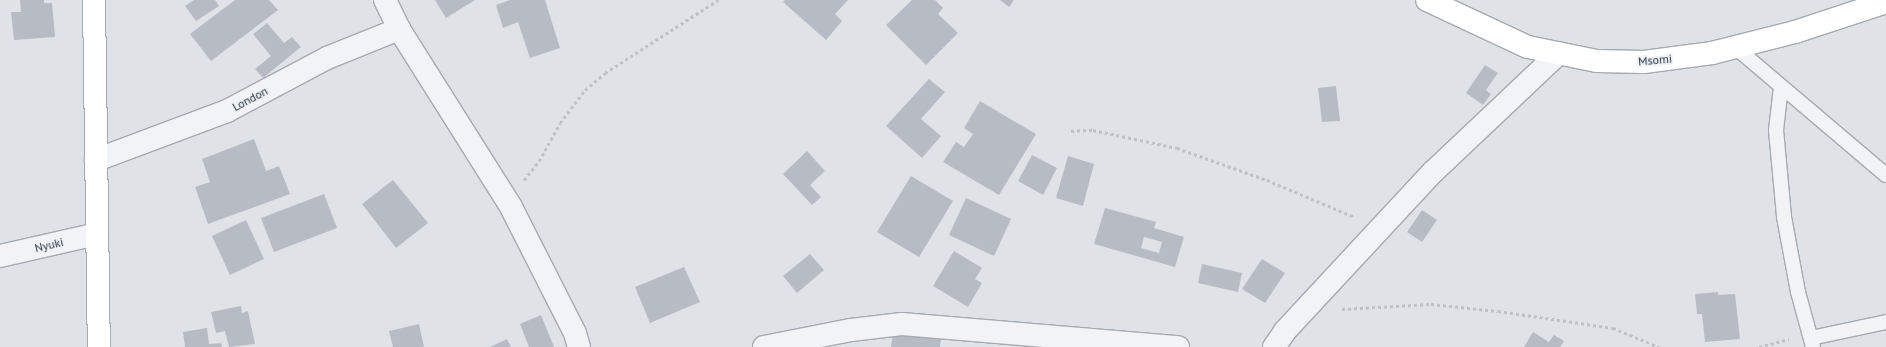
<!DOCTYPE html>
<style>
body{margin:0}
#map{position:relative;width:1886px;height:347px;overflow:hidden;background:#dfe3e8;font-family:"PT Sans",sans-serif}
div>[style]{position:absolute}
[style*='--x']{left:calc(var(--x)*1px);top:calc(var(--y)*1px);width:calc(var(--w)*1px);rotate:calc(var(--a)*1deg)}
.building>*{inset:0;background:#b7bcc4}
.path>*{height:2.5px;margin-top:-1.25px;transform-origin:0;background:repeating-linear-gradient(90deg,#bec1c6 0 3px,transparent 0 6px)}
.roads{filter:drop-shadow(1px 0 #a5aab2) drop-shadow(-1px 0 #a5aab2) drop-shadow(0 1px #a5aab2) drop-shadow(0 -1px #a5aab2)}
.lane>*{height:14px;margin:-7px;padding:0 7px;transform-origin:7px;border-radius:7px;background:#f2f3f6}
.street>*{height:22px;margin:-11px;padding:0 11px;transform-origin:11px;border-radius:11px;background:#f2f3f6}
.secondary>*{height:22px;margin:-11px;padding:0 11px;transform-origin:11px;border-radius:11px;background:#fff}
span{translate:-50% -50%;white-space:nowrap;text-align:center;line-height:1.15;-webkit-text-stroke:4px #eef2f5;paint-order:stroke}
.street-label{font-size:12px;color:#29313e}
</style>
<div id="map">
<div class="building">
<div style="clip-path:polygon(20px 0,44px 0,44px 3px,52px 3px,55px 37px,14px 40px,11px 12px,21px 12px)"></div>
<div style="clip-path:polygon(194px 0,215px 0,219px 6px,196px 21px,185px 6px)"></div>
<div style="clip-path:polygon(235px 0,269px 0,278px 10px,211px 61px,190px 34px)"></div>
<div style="clip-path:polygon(435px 0,475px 0,446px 18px)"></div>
<div style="clip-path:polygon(510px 0,545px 0,560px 48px,530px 58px,518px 22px,503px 28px,496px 5px)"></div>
<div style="clip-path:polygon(785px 0,848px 0,835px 14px,842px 21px,826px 40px,783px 2px)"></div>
<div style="clip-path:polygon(912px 0,935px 0,943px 8px,938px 14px,958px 33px,926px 65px,886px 25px)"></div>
<div style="clip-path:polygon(1000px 0,1014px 0,1009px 7px)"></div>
<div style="clip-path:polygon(267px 23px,284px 43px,292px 37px,301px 47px,263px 78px,255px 69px,271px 56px,253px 34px)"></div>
<div style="clip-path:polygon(1485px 65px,1498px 73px,1486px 90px,1491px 94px,1483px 105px,1466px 93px)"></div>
<div style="clip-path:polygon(929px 79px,945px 92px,921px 119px,941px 136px,922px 158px,886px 126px)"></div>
<div style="clip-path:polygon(1336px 86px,1340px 121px,1322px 122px,1318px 88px)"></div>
<div style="clip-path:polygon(980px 101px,1036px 134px,999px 195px,943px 162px,956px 142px,964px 147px,973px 134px,964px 128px)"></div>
<div style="clip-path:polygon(254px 139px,266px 171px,279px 166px,290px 194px,208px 224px,195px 187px,210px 182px,202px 159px)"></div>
<div style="clip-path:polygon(807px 151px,825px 171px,810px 185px,821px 197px,812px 205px,783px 174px)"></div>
<div style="clip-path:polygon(1032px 155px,1057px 168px,1043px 195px,1018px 181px)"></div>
<div style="clip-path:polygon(1068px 156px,1094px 164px,1083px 206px,1056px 198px)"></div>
<div style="clip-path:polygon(911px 176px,953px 201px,919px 257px,877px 232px)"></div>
<div style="clip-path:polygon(393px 180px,428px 223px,396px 248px,362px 204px)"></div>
<div style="clip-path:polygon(324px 194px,337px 228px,274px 252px,261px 218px)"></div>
<div style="clip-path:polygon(966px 198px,1011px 219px,994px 256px,949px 235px)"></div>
<div style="clip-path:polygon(evenodd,1105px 208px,1156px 222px,1154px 228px,1184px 237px,1175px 267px,1094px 244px,1105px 208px,1144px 237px,1162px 242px,1159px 253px,1141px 248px,1144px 237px)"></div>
<div style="clip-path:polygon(1422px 210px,1437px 220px,1422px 242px,1407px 232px)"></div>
<div style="clip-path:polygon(246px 220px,264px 259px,230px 275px,212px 236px)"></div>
<div style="clip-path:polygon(954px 251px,982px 268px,975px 279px,982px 283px,968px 307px,933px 286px)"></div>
<div style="clip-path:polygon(810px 254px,824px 270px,797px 293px,783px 276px)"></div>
<div style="clip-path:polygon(1262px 259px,1285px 273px,1265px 303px,1242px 289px)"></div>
<div style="clip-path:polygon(1202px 264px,1242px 273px,1238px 292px,1198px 283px)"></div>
<div style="clip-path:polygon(684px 267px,700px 302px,650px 323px,635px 287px)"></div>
<div style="clip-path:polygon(1718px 292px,1718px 295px,1735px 294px,1740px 339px,1705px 342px,1702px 314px,1697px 314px,1695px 294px)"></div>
<div style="clip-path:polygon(241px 306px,242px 313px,248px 311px,255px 344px,229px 347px,225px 331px,216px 333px,211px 312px)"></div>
<div style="clip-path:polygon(541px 315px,554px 347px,529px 347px,520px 324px)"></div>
<div style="clip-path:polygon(419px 324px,424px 347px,393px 347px,389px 331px)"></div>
<div style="clip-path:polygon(207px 328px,209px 344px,221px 343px,222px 347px,185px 347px,183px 332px)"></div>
<div style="clip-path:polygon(893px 332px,941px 337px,940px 347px,891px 347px)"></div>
<div style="clip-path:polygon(1533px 332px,1549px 342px,1554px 335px,1564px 341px,1560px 347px,1524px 347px)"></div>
<div style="clip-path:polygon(507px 339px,511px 347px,490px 347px)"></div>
</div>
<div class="path">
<div style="--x:1071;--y:131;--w:22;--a:-3"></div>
<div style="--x:1093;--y:130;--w:86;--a:12.1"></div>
<div style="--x:1177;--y:148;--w:96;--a:19.6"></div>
<div style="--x:1267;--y:180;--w:95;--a:22.8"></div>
<div style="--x:524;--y:180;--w:24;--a:-52"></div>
<div style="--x:539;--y:161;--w:43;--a:-61.1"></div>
<div style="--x:560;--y:123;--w:41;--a:-52.9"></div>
<div style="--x:585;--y:90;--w:26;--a:-40"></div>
<div style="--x:605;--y:73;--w:135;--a:-32.9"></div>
<div style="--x:1342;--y:309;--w:89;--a:-3.2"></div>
<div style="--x:1431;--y:304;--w:67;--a:6"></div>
<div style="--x:1498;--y:311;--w:116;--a:8.4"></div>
<div style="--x:1613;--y:328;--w:50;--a:22.4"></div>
<div style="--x:1759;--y:347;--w:31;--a:-15"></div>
</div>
<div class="roads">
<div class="lane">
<div style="--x:1735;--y:47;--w:198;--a:40.3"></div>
<div style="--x:1781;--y:87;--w:43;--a:96.6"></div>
<div style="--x:1776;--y:130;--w:87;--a:84.7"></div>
<div style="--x:1784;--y:217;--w:76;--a:79.4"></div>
<div style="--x:1798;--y:292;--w:57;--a:74.7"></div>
<div style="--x:1811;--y:338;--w:77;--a:-12"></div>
</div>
<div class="street">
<div style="--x:385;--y:0;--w:32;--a:64"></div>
<div style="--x:399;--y:29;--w:210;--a:57.8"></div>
<div style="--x:511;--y:207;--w:141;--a:63.1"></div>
<div style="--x:575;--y:333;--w:15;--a:74"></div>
<div style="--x:96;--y:160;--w:140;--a:-20.5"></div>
<div style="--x:227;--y:111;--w:113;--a:-27.9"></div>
<div style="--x:327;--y:58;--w:78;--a:-21.9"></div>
<div style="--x:0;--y:256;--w:99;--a:-12.8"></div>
<div style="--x:764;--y:347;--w:89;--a:-11.1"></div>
<div style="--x:851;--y:330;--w:51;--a:-6.7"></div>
<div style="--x:902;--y:324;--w:277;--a:4.8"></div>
<div style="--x:1274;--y:347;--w:19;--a:-55"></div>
<div style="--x:1285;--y:331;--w:217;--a:-47.1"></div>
<div style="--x:1433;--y:172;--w:173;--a:-43.4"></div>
</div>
<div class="secondary">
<div style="--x:94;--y:0;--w:347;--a:89.2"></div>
<div style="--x:1427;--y:0;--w:111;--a:25"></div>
<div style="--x:1528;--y:47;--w:70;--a:11.5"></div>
<div style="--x:1597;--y:61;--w:47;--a:1.2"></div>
<div style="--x:1644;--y:62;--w:69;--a:-7.5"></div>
<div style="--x:1712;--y:53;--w:86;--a:-14.2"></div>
<div style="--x:1795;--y:32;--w:96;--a:-18.2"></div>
</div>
</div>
<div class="street-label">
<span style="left:1655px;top:60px;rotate:-5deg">Msomi</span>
<span style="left:250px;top:99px;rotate:-28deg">London</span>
<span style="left:49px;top:245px;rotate:-13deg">Nyuki</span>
</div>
</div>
